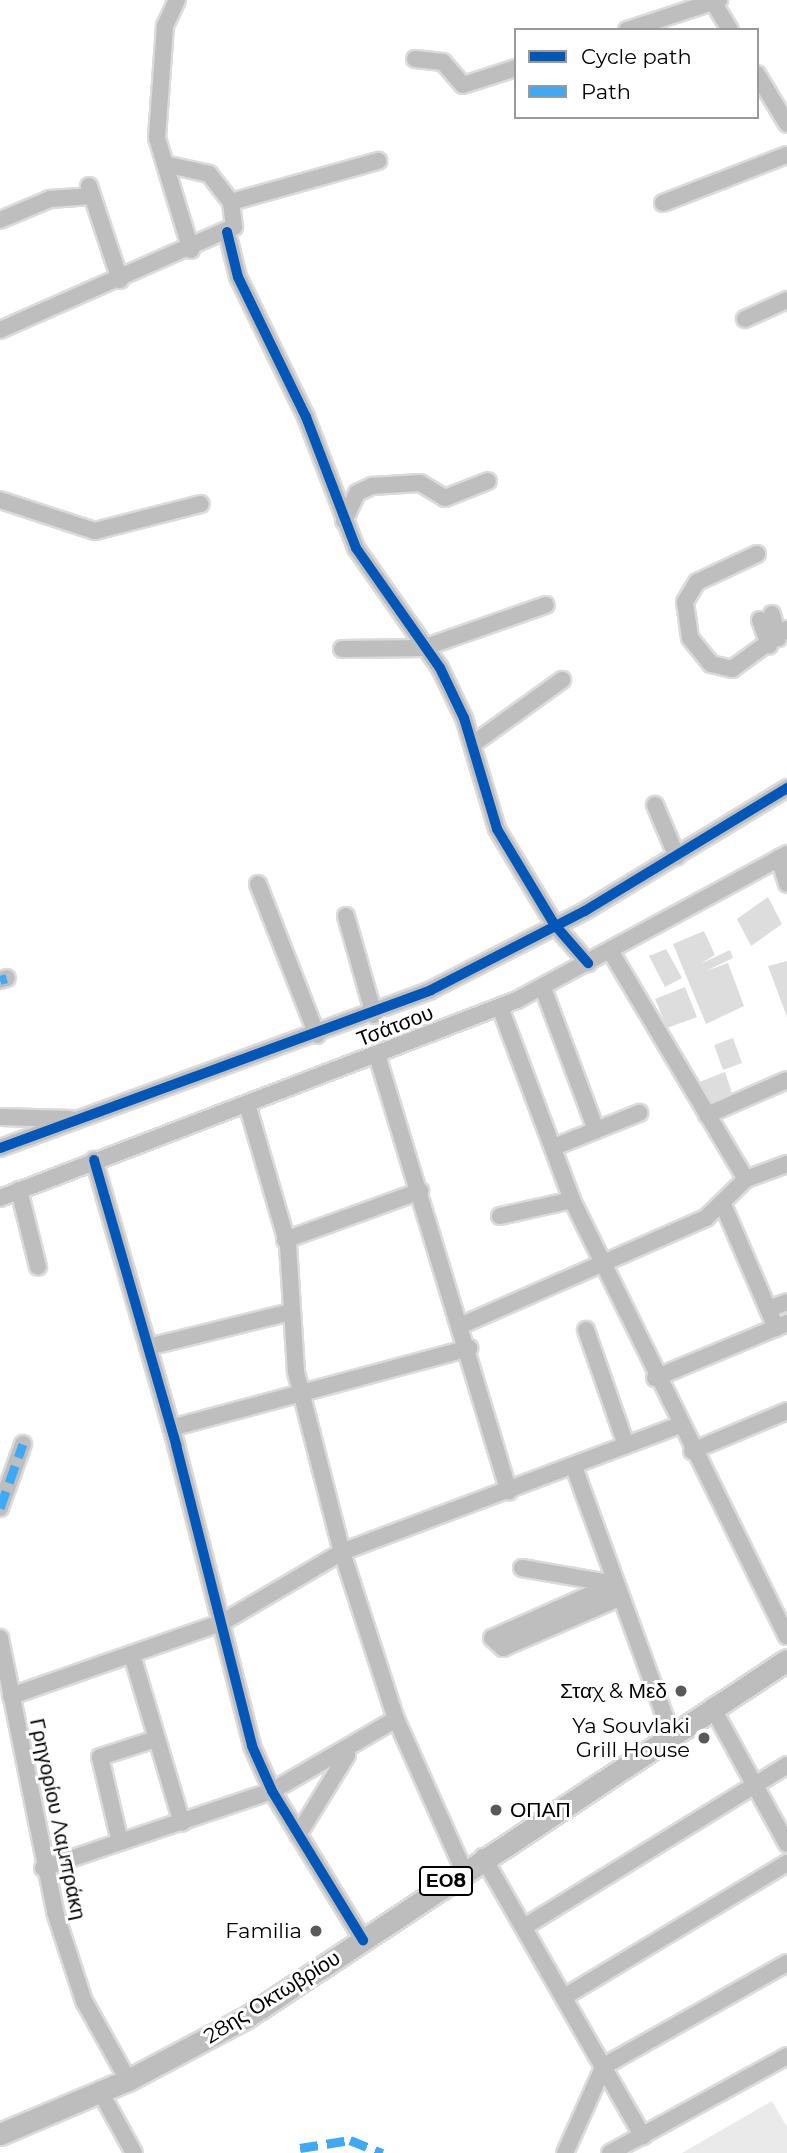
<!DOCTYPE html>
<meta charset="utf-8">
<style>
body{margin:0}
#map{position:relative;width:787px;height:2153px;overflow:hidden;background:#fff;font-family:Montserrat,sans-serif}
div>[style]{position:absolute}
[style*='--x']{left:calc(var(--x)*1px);top:calc(var(--y)*1px);width:calc(var(--w)*1px);rotate:calc(var(--a)*1deg)}
.green>*{inset:0;background:#eaeaea}
.building>*{inset:0;background:#ddd}
.roads{filter:drop-shadow(2px 0 #dbdbdb) drop-shadow(-2px 0 #dbdbdb) drop-shadow(0 2px #dbdbdb) drop-shadow(0 -2px #dbdbdb)}
.minor>*{height:16px;margin:-8px;padding:0 8px;transform-origin:8px;border-radius:8px;background:#bebebe}
.major>*{height:21px;margin:-10.5px;padding:0 10.5px;transform-origin:10.5px;border-radius:10.5px;background:#bdbdbd}
.quiet>*{height:9px;margin-top:-4.5px;transform-origin:0;background:repeating-linear-gradient(90deg,#3fa9f5 0 18px,transparent 0 27px)}
.cycleway>*{height:10px;margin:-5px;padding:0 5px;transform-origin:5px;border-radius:5px;background:#0057b8}
.dots>*{width:19px;height:19px;translate:-50% -50%;box-sizing:border-box;border:4px solid #fff;border-radius:50%}
span{translate:-50% -50%;white-space:nowrap;text-align:center;line-height:1.15;-webkit-text-stroke:6px #fff;paint-order:stroke}
.shield-label span{padding:2px 5px;background:#fff;border:2px solid;border-radius:5px;-webkit-text-stroke-width:0}
.shield-label{font-size:19px;color:#000;font-weight:700}
.street-label{font-size:21px;color:#000}
.poi-label{font-size:21px;color:#000}
.right{translate:-100% -50%;text-align:right}
.left{translate:0 -50%;text-align:left}
.legend{position:absolute;left:514px;top:28px;width:245px;height:91px;box-sizing:border-box;background:#fff;border:2px solid #999;margin:0;padding:9px 12px;list-style:none;font-size:21px;color:#000}
.legend li{display:flex;align-items:center;gap:14px;height:35px}
.legend b{width:35px;border:2px solid #999}
</style>
<div id="map">
<div class="green">
<div style="clip-path:polygon(772px 2101px,787px 2127px,787px 2153px,682px 2153px)"></div>
</div>
<div class="building">
<div style="clip-path:polygon(768px 897px,782px 924px,751px 946px,737px 919px)"></div>
<div style="clip-path:polygon(704px 931px,715px 955px,700px 964px,730px 950px,733px 958px,706px 971px,728px 963px,744px 1006px,706px 1024px,673px 944px)"></div>
<div style="clip-path:polygon(666px 949px,682px 978px,665px 987px,649px 956px)"></div>
<div style="clip-path:polygon(787px 961px,787px 1017px,768px 966px)"></div>
<div style="clip-path:polygon(685px 987px,697px 1017px,667px 1028px,655px 999px)"></div>
<div style="clip-path:polygon(733px 1038px,742px 1063px,723px 1070px,714px 1045px)"></div>
<div style="clip-path:polygon(725px 1072px,732px 1093px,708px 1104px,694px 1084px)"></div>
</div>
<div class="roads">
<div class="minor">
<div style="--x:177;--y:0;--w:29;--a:115"></div>
<div style="--x:165;--y:26;--w:112;--a:94.1"></div>
<div style="--x:157;--y:138;--w:117;--a:73.1"></div>
<div style="--x:712;--y:0;--w:35;--a:59"></div>
<div style="--x:627;--y:30;--w:97;--a:-18.1"></div>
<div style="--x:415;--y:59;--w:28;--a:6"></div>
<div style="--x:443;--y:62;--w:30;--a:49"></div>
<div style="--x:463;--y:85;--w:56;--a:-17.8"></div>
<div style="--x:757;--y:74;--w:58;--a:59"></div>
<div style="--x:89;--y:186;--w:99;--a:71.7"></div>
<div style="--x:231;--y:202;--w:153;--a:-15.6"></div>
<div style="--x:663;--y:203;--w:133;--a:-21.2"></div>
<div style="--x:0;--y:220;--w:54;--a:-22.8"></div>
<div style="--x:50;--y:199;--w:42;--a:-4.1"></div>
<div style="--x:227;--y:232;--w:46;--a:76.3"></div>
<div style="--x:238;--y:277;--w:156;--a:64.1"></div>
<div style="--x:306;--y:417;--w:140;--a:69.1"></div>
<div style="--x:356;--y:548;--w:146;--a:55"></div>
<div style="--x:440;--y:668;--w:55;--a:64.4"></div>
<div style="--x:464;--y:718;--w:116;--a:73.4"></div>
<div style="--x:497;--y:829;--w:111;--a:59"></div>
<div style="--x:554;--y:924;--w:52;--a:48.9"></div>
<div style="--x:745;--y:319;--w:46;--a:-24.3"></div>
<div style="--x:0;--y:330;--w:256;--a:-23.8"></div>
<div style="--x:234;--y:227;--w:25;--a:-97"></div>
<div style="--x:231;--y:202;--w:36;--a:-128"></div>
<div style="--x:209;--y:174;--w:45;--a:-167.2"></div>
<div style="--x:0;--y:500;--w:100;--a:18.1"></div>
<div style="--x:95;--y:531;--w:109;--a:-14.3"></div>
<div style="--x:344;--y:521;--w:31;--a:-65"></div>
<div style="--x:357;--y:493;--w:17;--a:-25"></div>
<div style="--x:372;--y:486;--w:48;--a:-3.6"></div>
<div style="--x:420;--y:483;--w:29;--a:31"></div>
<div style="--x:445;--y:498;--w:46;--a:-21.6"></div>
<div style="--x:757;--y:554;--w:66;--a:155"></div>
<div style="--x:697;--y:582;--w:23;--a:121"></div>
<div style="--x:685;--y:602;--w:36;--a:82"></div>
<div style="--x:690;--y:638;--w:33;--a:51"></div>
<div style="--x:711;--y:664;--w:22;--a:13"></div>
<div style="--x:732;--y:669;--w:68;--a:-36"></div>
<div style="--x:772;--y:614;--w:25;--a:76"></div>
<div style="--x:760;--y:620;--w:27;--a:70"></div>
<div style="--x:342;--y:649;--w:81;--a:-0.7"></div>
<div style="--x:423;--y:648;--w:130;--a:-19.3"></div>
<div style="--x:473;--y:744;--w:110;--a:-35.7"></div>
<div style="--x:655;--y:805;--w:56;--a:67.1"></div>
<div style="--x:779;--y:858;--w:27;--a:73"></div>
<div style="--x:258;--y:884;--w:162;--a:68.7"></div>
<div style="--x:346;--y:916;--w:103;--a:74.2"></div>
<div style="--x:611;--y:952;--w:264;--a:59.3"></div>
<div style="--x:0;--y:980;--w:7;--a:-16"></div>
<div style="--x:543;--y:988;--w:152;--a:69.5"></div>
<div style="--x:500;--y:1007;--w:206;--a:69.5"></div>
<div style="--x:572;--y:1200;--w:486;--a:63.8"></div>
<div style="--x:377;--y:1055;--w:456;--a:73.2"></div>
<div style="--x:247;--y:1104;--w:147;--a:73.8"></div>
<div style="--x:288;--y:1245;--w:127;--a:86.4"></div>
<div style="--x:296;--y:1372;--w:186;--a:75.7"></div>
<div style="--x:342;--y:1552;--w:176;--a:72.1"></div>
<div style="--x:396;--y:1719;--w:164;--a:65.9"></div>
<div style="--x:707;--y:1115;--w:87;--a:-23.6"></div>
<div style="--x:0;--y:1117;--w:71;--a:1.6"></div>
<div style="--x:554;--y:1147;--w:92;--a:-21.8"></div>
<div style="--x:0;--y:1148;--w:459;--a:-20.1"></div>
<div style="--x:431;--y:990;--w:173;--a:-27.2"></div>
<div style="--x:585;--y:911;--w:237;--a:-31.3"></div>
<div style="--x:94;--y:1160;--w:297;--a:73.9"></div>
<div style="--x:176;--y:1445;--w:310;--a:75.8"></div>
<div style="--x:252;--y:1746;--w:49;--a:66"></div>
<div style="--x:272;--y:1791;--w:175;--a:58.6"></div>
<div style="--x:19;--y:1190;--w:79;--a:76.1"></div>
<div style="--x:0;--y:1198;--w:554;--a:-20.96"></div>
<div style="--x:517;--y:1000;--w:307;--a:-28.4"></div>
<div style="--x:724;--y:1207;--w:132;--a:66.7"></div>
<div style="--x:500;--y:1216;--w:74;--a:-12.5"></div>
<div style="--x:285;--y:1240;--w:144;--a:-19.9"></div>
<div style="--x:768;--y:1309;--w:20;--a:-20"></div>
<div style="--x:462;--y:1325;--w:266;--a:-23.7"></div>
<div style="--x:706;--y:1218;--w:56;--a:-44.3"></div>
<div style="--x:746;--y:1179;--w:44;--a:-20.1"></div>
<div style="--x:586;--y:1330;--w:122;--a:70.8"></div>
<div style="--x:148;--y:1347;--w:147;--a:-13.8"></div>
<div style="--x:655;--y:1378;--w:143;--a:-22.6"></div>
<div style="--x:171;--y:1428;--w:309;--a:-15"></div>
<div style="--x:692;--y:1451;--w:103;--a:-22.8"></div>
<div style="--x:574;--y:1467;--w:284;--a:70"></div>
<div style="--x:0;--y:1508;--w:68;--a:-70.2"></div>
<div style="--x:522;--y:1568;--w:93;--a:9.9"></div>
<div style="--x:614;--y:1584;--w:133;--a:156.1"></div>
<div style="--x:492;--y:1638;--w:15;--a:42"></div>
<div style="--x:503;--y:1648;--w:126;--a:-23.3"></div>
<div style="--x:0;--y:1638;--w:279;--a:78.6"></div>
<div style="--x:55;--y:1912;--w:94;--a:72"></div>
<div style="--x:84;--y:2001;--w:90;--a:60.9"></div>
<div style="--x:132;--y:1655;--w:175;--a:73.4"></div>
<div style="--x:11;--y:1696;--w:222;--a:-19.2"></div>
<div style="--x:221;--y:1623;--w:140;--a:-30.4"></div>
<div style="--x:342;--y:1552;--w:360;--a:-20.6"></div>
<div style="--x:712;--y:1707;--w:156;--a:61.3"></div>
<div style="--x:298;--y:1835;--w:94;--a:-58.5"></div>
<div style="--x:120;--y:1842;--w:87;--a:-103.2"></div>
<div style="--x:100;--y:1757;--w:59;--a:-17.8"></div>
<div style="--x:483;--y:1857;--w:322;--a:60.2"></div>
<div style="--x:43;--y:1868;--w:242;--a:-18.6"></div>
<div style="--x:272;--y:1791;--w:143;--a:-30.1"></div>
<div style="--x:524;--y:1927;--w:309;--a:-31.6"></div>
<div style="--x:564;--y:1997;--w:260;--a:-31"></div>
<div style="--x:101;--y:2093;--w:68;--a:61.2"></div>
<div style="--x:565;--y:2153;--w:95;--a:-65.9"></div>
<div style="--x:604;--y:2066;--w:210;--a:-29.4"></div>
<div style="--x:610;--y:2153;--w:202;--a:-28.7"></div>
</div>
<div class="major">
<div style="--x:0;--y:2134;--w:139;--a:-22.9"></div>
<div style="--x:128;--y:2080;--w:135;--a:-27.9"></div>
<div style="--x:247;--y:2017;--w:647;--a:-33.47"></div>
</div>
</div>
<div class="quiet">
<div style="--x:0;--y:980;--w:7;--a:-16"></div>
<div style="--x:0;--y:1508;--w:68;--a:-70.2"></div>
<div style="--x:300;--y:2148;--w:51;--a:-9.1"></div>
<div style="--x:350;--y:2140;--w:35;--a:22"></div>
</div>
<div class="cycleway">
<div style="--x:227;--y:232;--w:46;--a:76.3"></div>
<div style="--x:238;--y:277;--w:156;--a:64.1"></div>
<div style="--x:306;--y:417;--w:140;--a:69.1"></div>
<div style="--x:356;--y:548;--w:146;--a:55"></div>
<div style="--x:440;--y:668;--w:55;--a:64.4"></div>
<div style="--x:464;--y:718;--w:116;--a:73.4"></div>
<div style="--x:497;--y:829;--w:111;--a:59"></div>
<div style="--x:554;--y:924;--w:52;--a:48.9"></div>
<div style="--x:0;--y:1148;--w:459;--a:-20.1"></div>
<div style="--x:431;--y:990;--w:173;--a:-27.2"></div>
<div style="--x:585;--y:911;--w:237;--a:-31.3"></div>
<div style="--x:94;--y:1160;--w:297;--a:73.9"></div>
<div style="--x:176;--y:1445;--w:310;--a:75.8"></div>
<div style="--x:252;--y:1746;--w:49;--a:66"></div>
<div style="--x:272;--y:1791;--w:175;--a:58.6"></div>
</div>
<div class="dots">
<div style="left:681px;top:1691px;background:#595959"></div>
<div style="left:704px;top:1738px;background:#595959"></div>
<div style="left:496px;top:1810px;background:#595959"></div>
<div style="left:316px;top:1931px;background:#595959"></div>
</div>
<div class="shield-label">
<span style="left:446px;top:1881px">ΕΟ8</span>
</div>
<div class="street-label">
<span style="left:395px;top:1026px;rotate:-21deg">Τσάτσου</span>
<span style="left:58px;top:1819px;rotate:78deg">Γρηγορίου Λαμπράκη</span>
<span style="left:272px;top:1997px;rotate:-32deg">28ης Οκτωβρίου</span>
</div>
<div class="poi-label">
<span class="right" style="left:667px;top:1691px">Σταχ &amp; Μεδ</span>
<span class="right" style="left:690px;top:1738px">Ya Souvlaki<br>Grill House</span>
<span class="left" style="left:510px;top:1810px">ΟΠΑΠ</span>
<span class="right" style="left:302px;top:1931px">Familia</span>
</div>
<ul class="legend">
<li><b style="height:9px;background:#0057b8"></b>Cycle path</li>
<li><b style="height:9px;background:#3fa9f5"></b>Path</li>
</ul>
</div>
